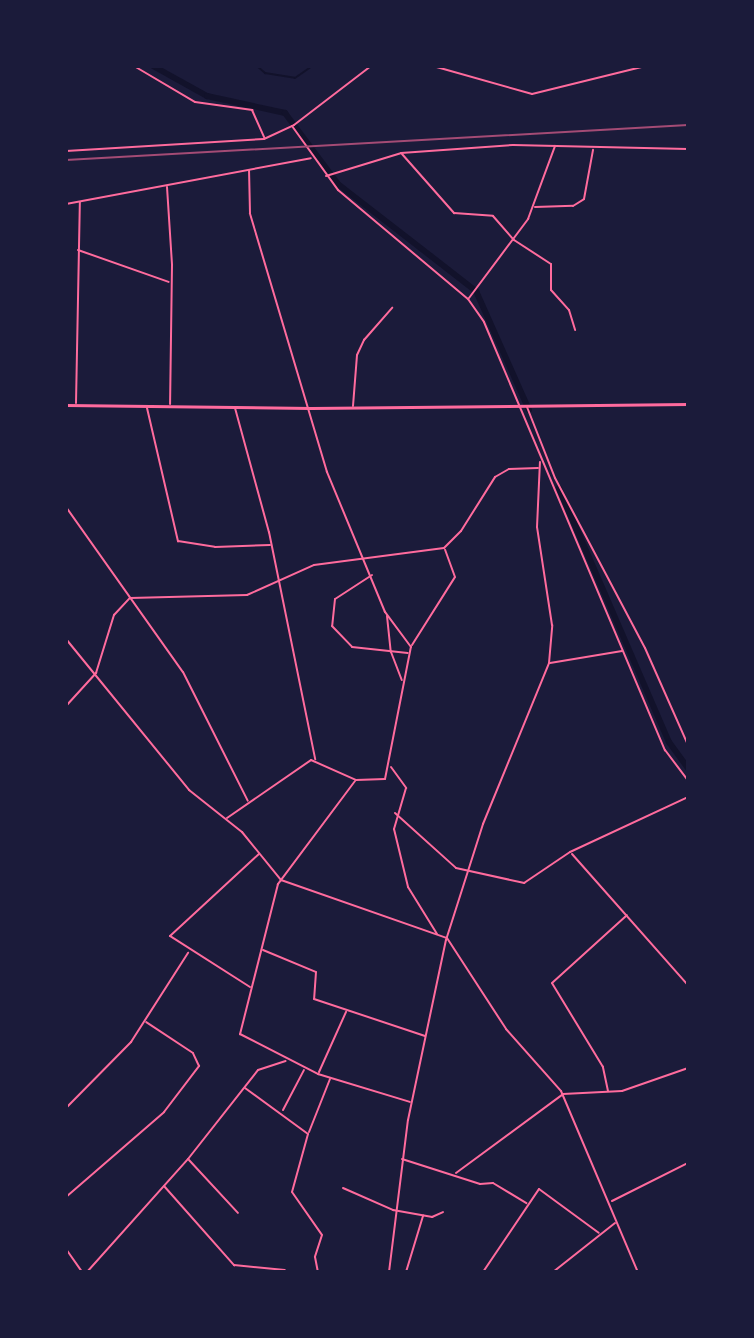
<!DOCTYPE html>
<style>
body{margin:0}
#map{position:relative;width:754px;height:1338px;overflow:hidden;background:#1b1b3a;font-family:Figtree,sans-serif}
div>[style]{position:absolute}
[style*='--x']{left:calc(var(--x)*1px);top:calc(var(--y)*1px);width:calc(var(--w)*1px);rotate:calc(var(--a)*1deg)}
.stream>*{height:2px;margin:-1px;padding:0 1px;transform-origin:1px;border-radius:1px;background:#12122b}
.canal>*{height:6px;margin:-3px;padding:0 3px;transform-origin:3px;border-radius:3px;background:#12122b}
.minor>*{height:2px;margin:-1px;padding:0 1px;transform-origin:1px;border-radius:1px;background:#ff6b9d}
.tertiary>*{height:3px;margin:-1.5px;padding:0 1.5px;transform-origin:1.5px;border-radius:1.5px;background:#ff6b9d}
.rail>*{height:2px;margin:-1px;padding:0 1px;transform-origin:1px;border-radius:1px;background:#a44b75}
span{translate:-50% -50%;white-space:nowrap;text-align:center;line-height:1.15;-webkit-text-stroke:8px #1b1b3a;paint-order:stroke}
.frame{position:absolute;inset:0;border:68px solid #1b1b3a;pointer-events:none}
</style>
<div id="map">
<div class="stream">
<div style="--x:257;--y:66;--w:11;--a:41"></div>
<div style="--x:265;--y:73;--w:30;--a:9"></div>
<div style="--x:295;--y:78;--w:21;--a:-35"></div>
</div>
<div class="canal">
<div style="--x:153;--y:66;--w:62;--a:29.1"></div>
<div style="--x:207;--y:96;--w:80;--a:12.3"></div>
<div style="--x:285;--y:113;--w:89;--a:53.3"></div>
<div style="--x:338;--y:184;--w:175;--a:37.8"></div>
<div style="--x:476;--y:291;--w:130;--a:66"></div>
<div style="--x:559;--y:488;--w:277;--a:66.6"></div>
<div style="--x:669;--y:742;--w:32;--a:54"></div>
</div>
<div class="minor">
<div style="--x:134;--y:66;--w:71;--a:30.5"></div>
<div style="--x:195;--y:102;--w:58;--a:8"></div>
<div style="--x:252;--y:110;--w:30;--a:66"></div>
<div style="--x:433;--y:66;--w:103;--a:15.8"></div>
<div style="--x:532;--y:94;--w:117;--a:-13.8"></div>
<div style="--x:292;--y:126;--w:79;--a:54.3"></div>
<div style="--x:338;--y:190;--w:170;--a:40"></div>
<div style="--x:468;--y:299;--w:28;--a:55"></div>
<div style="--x:484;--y:322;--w:465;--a:67.1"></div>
<div style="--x:665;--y:750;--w:39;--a:53"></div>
<div style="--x:66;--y:151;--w:198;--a:-3.5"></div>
<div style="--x:264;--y:139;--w:33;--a:-25"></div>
<div style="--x:294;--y:125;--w:97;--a:-37.5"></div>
<div style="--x:402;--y:154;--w:79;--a:48.6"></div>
<div style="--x:454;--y:213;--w:39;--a:4"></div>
<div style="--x:493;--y:216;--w:32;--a:49"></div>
<div style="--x:514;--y:240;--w:44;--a:33"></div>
<div style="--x:551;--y:264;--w:26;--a:90"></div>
<div style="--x:551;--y:290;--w:27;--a:48"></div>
<div style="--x:569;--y:310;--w:21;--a:73"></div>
<div style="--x:326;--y:176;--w:78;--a:-17"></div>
<div style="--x:401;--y:153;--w:112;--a:-4.1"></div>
<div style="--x:513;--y:145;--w:175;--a:1.3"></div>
<div style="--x:167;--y:187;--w:78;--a:86.3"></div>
<div style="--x:172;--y:265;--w:139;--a:90.8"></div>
<div style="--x:66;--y:204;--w:249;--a:-10.6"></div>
<div style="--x:535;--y:207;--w:38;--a:-2"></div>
<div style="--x:573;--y:206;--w:13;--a:-32"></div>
<div style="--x:584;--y:199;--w:50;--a:-79.6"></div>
<div style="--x:78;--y:250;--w:96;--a:19.4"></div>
<div style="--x:469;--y:298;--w:99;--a:-53.2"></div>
<div style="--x:528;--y:219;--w:78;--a:-69.7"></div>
<div style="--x:76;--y:403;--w:201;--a:-88.9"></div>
<div style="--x:353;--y:406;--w:51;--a:-85.5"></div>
<div style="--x:357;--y:355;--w:17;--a:-65"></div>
<div style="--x:364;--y:340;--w:43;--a:-48.8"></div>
<div style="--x:527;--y:407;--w:76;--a:68.5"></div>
<div style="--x:555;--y:478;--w:192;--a:62.1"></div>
<div style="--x:645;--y:648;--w:106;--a:66.1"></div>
<div style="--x:147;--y:408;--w:137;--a:76.9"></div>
<div style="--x:178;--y:541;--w:37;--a:9"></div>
<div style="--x:215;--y:547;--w:55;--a:-2.1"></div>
<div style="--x:235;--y:408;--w:129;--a:74.7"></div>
<div style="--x:269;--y:532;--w:232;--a:78.5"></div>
<div style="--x:66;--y:507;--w:202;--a:54.7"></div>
<div style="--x:183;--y:672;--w:144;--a:63.3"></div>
<div style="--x:372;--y:575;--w:44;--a:147"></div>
<div style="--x:335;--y:599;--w:27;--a:96"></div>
<div style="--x:332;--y:626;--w:29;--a:46"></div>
<div style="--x:352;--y:647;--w:56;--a:6.1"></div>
<div style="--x:387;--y:616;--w:36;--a:84"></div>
<div style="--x:391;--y:652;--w:30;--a:69"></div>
<div style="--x:66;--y:639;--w:195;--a:50.8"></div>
<div style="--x:189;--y:790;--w:68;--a:38.4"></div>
<div style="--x:242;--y:832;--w:62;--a:50.9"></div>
<div style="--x:281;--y:880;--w:176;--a:19.3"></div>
<div style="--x:447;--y:938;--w:108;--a:57"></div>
<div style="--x:506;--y:1029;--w:83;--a:48.4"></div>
<div style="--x:561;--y:1091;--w:197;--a:67"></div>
<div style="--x:412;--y:645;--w:80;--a:-57.7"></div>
<div style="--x:455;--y:577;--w:29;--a:-110"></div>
<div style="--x:550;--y:663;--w:73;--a:-9.5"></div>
<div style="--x:66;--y:706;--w:45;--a:-47.7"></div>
<div style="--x:96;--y:673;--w:61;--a:-72.8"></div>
<div style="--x:114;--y:615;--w:23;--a:-47"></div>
<div style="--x:130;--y:598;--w:117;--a:-1.5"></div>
<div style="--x:247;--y:595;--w:73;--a:-24.1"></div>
<div style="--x:314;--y:565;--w:131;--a:-7.5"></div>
<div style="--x:444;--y:548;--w:24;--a:-45"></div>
<div style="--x:461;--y:531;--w:64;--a:-57.8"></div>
<div style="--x:495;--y:477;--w:16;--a:-30"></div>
<div style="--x:509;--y:469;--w:29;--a:-2"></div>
<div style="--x:391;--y:767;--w:26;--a:54"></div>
<div style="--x:406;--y:788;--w:43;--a:106.3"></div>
<div style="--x:394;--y:829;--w:60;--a:76.4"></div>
<div style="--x:408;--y:887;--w:55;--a:58.3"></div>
<div style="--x:355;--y:781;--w:129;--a:126.8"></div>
<div style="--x:278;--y:884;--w:155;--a:104.2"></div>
<div style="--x:240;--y:1034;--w:88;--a:27.1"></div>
<div style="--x:318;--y:1074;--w:96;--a:16.9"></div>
<div style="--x:395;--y:813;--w:82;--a:42"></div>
<div style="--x:456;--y:868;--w:70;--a:12.4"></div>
<div style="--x:524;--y:883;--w:55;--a:-34"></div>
<div style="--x:570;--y:852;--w:130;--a:-25"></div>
<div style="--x:227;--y:818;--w:102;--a:-34.6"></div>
<div style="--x:311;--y:760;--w:49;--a:24"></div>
<div style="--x:356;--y:780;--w:29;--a:-2"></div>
<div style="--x:385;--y:779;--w:135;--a:-78.9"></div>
<div style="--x:411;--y:647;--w:44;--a:-126.6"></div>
<div style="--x:385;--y:612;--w:152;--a:-112.5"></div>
<div style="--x:327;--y:472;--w:270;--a:-106.6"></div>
<div style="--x:250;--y:213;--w:43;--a:-91.3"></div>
<div style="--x:572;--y:854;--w:175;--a:48.5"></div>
<div style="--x:263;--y:950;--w:57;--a:22.5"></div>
<div style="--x:316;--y:972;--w:27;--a:94"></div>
<div style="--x:314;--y:999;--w:117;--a:18.4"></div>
<div style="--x:250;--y:987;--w:95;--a:-147.5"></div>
<div style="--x:170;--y:936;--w:121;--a:-42.7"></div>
<div style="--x:319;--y:1072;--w:66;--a:-65.8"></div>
<div style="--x:245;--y:1088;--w:78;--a:36.1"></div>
<div style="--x:308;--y:1134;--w:60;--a:105.4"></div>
<div style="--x:292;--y:1192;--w:52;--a:55.1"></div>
<div style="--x:322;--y:1235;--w:23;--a:108"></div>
<div style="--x:315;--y:1257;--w:15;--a:79"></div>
<div style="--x:608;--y:1091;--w:25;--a:-102"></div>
<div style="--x:603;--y:1067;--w:98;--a:-121.3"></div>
<div style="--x:552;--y:983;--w:101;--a:-42.2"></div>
<div style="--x:66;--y:1108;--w:93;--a:-45.4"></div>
<div style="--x:131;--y:1042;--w:106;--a:-57.4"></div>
<div style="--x:283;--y:1110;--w:45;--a:-62.3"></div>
<div style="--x:309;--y:1132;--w:57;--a:-68.4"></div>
<div style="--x:402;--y:1159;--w:82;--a:17.8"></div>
<div style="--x:480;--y:1184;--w:13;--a:-4"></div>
<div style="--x:493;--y:1183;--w:39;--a:31"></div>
<div style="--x:189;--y:1160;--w:72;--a:47.2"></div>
<div style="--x:456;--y:1173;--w:133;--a:-36.4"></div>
<div style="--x:563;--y:1094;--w:59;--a:-2.9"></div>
<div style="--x:622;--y:1091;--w:70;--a:-19.2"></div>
<div style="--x:164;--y:1186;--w:106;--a:48.5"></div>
<div style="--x:234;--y:1265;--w:51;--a:5.6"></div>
<div style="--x:343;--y:1188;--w:55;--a:23.7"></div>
<div style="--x:393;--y:1210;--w:40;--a:10"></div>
<div style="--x:432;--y:1217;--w:12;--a:-24"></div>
<div style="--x:66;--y:1197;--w:130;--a:-40.9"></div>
<div style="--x:164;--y:1112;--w:58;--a:-52.7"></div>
<div style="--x:199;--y:1066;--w:14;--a:-115"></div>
<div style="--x:193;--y:1053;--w:56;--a:-146.6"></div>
<div style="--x:612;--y:1201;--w:85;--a:-26.6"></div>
<div style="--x:66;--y:1249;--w:28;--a:55"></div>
<div style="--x:87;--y:1272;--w:152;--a:-48.2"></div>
<div style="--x:188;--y:1159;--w:113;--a:-51.8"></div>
<div style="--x:258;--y:1070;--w:29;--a:-18"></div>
<div style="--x:389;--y:1272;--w:153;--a:-82.9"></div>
<div style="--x:408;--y:1120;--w:184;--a:-78.1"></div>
<div style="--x:446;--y:940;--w:122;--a:-72.3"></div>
<div style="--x:483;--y:824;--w:174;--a:-67.7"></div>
<div style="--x:549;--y:663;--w:38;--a:-85"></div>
<div style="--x:552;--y:625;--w:99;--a:-98.7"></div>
<div style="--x:537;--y:527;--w:65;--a:-87.4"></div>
<div style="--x:406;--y:1272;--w:59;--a:-73.1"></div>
<div style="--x:483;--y:1272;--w:100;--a:-56"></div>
<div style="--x:539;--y:1189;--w:74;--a:36.3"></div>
<div style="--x:553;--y:1272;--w:79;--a:-38.3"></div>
</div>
<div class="tertiary">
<div style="--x:66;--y:405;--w:245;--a:0.7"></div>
<div style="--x:311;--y:408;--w:377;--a:-0.6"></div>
</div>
<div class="rail">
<div style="--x:66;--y:160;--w:623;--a:-3.22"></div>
</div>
<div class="frame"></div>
</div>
